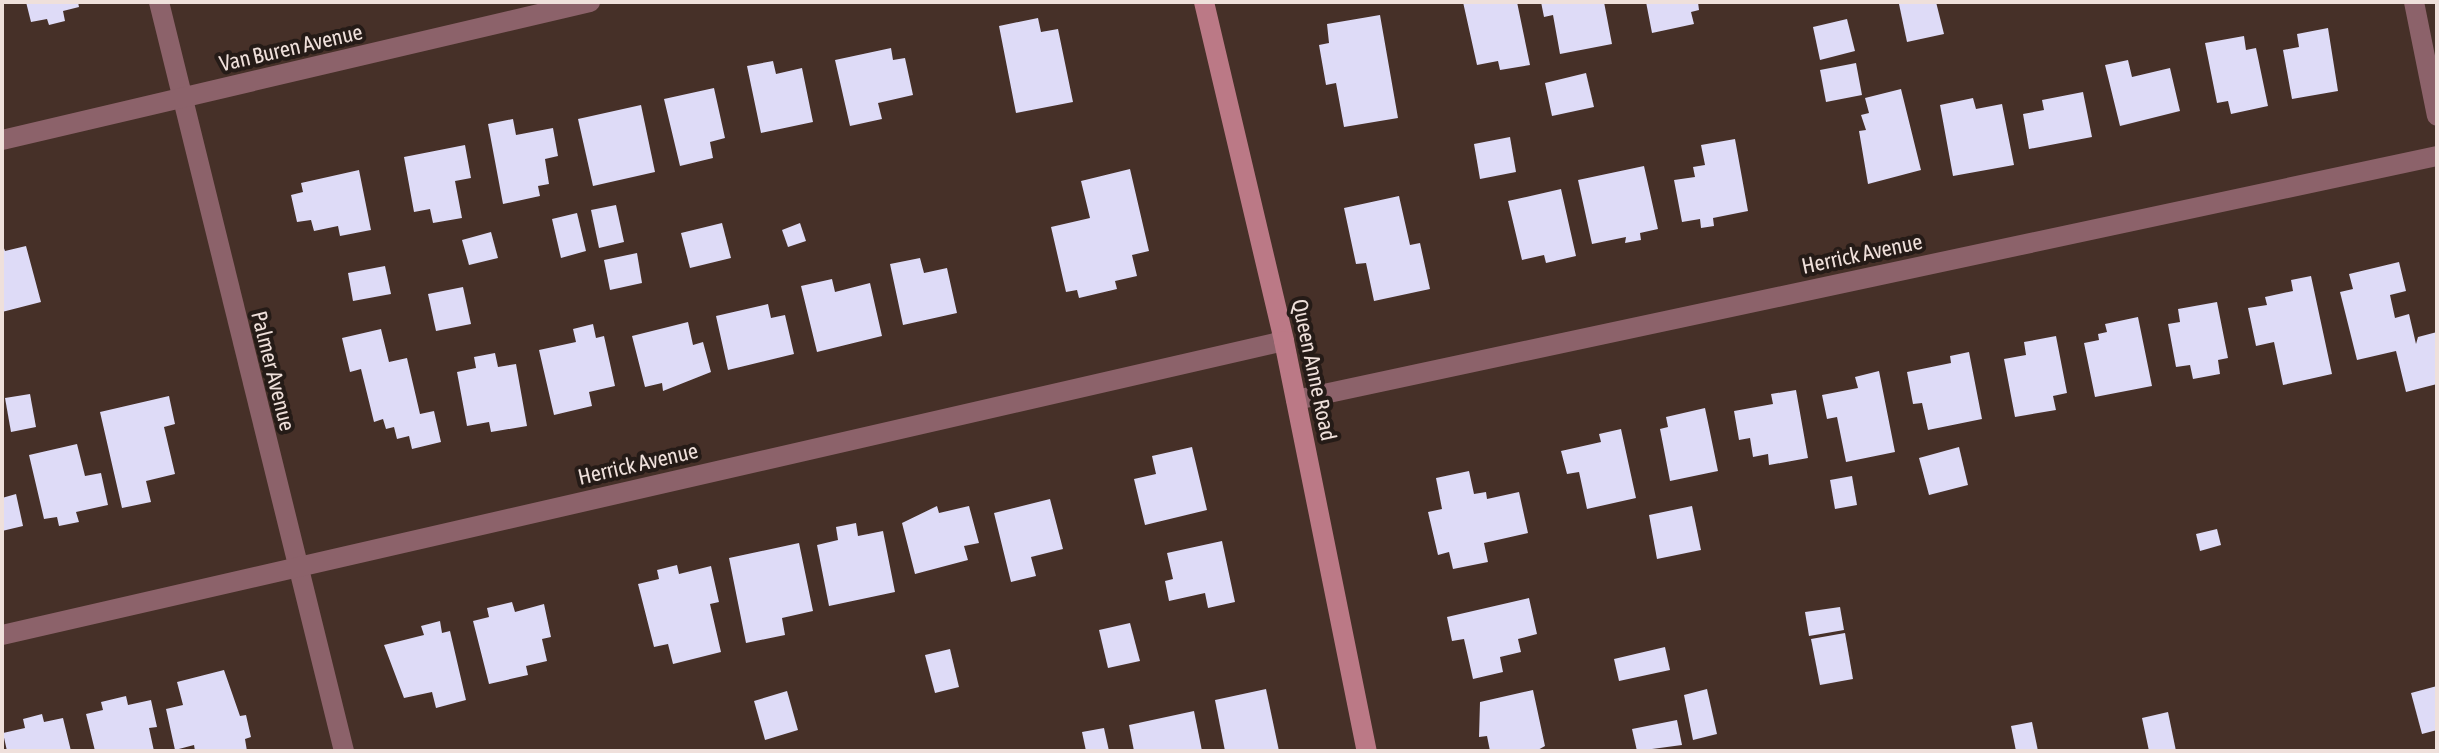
<!DOCTYPE html>
<style>
body{margin:0}
#map{position:relative;width:2439px;height:753px;overflow:hidden;background:#463028;font-family:"Asap Condensed",sans-serif}
div>[style]{position:absolute}
[style*='--x']{left:calc(var(--x)*1px);top:calc(var(--y)*1px);width:calc(var(--w)*1px);rotate:calc(var(--a)*1deg)}
.building>*{inset:0;background:#dedbf7}
.street>*{height:20px;margin:-10px;padding:0 10px;transform-origin:10px;border-radius:10px;background:#8c626a}
.secondary>*{height:20px;margin:-10px;padding:0 10px;transform-origin:10px;border-radius:10px;background:#bb7986}
span{translate:-50% -50%;white-space:nowrap;text-align:center;line-height:1.15;-webkit-text-stroke:8px #251b17;paint-order:stroke}
.street-label{font-size:22px;color:#efe0db}
.frame{position:absolute;inset:0;border:4px solid #efe0db;pointer-events:none}
</style>
<div id="map">
<div class="building">
<div style="clip-path:polygon(26px 2px,78px 2px,79px 7px,63px 11px,65px 21px,49px 25px,47px 19px,31px 22px)"></div>
<div style="clip-path:polygon(1463px 2px,1517px 2px,1530px 65px,1500px 70px,1498px 61px,1477px 65px)"></div>
<div style="clip-path:polygon(1541px 2px,1604px 2px,1612px 44px,1560px 54px,1553px 15px,1544px 17px)"></div>
<div style="clip-path:polygon(1646px 2px,1698px 2px,1699px 10px,1691px 12px,1694px 24px,1652px 33px)"></div>
<div style="clip-path:polygon(1936px 2px,1944px 34px,1907px 42px,1899px 4px)"></div>
<div style="clip-path:polygon(1380px 15px,1398px 118px,1344px 127px,1336px 83px,1326px 85px,1319px 45px,1329px 43px,1327px 24px)"></div>
<div style="clip-path:polygon(1038px 18px,1041px 32px,1058px 29px,1073px 102px,1016px 113px,999px 26px)"></div>
<div style="clip-path:polygon(1847px 19px,1855px 51px,1820px 60px,1813px 27px)"></div>
<div style="clip-path:polygon(2328px 28px,2338px 91px,2292px 99px,2283px 50px,2299px 47px,2297px 34px)"></div>
<div style="clip-path:polygon(2244px 36px,2246px 50px,2256px 48px,2268px 106px,2231px 114px,2228px 101px,2217px 103px,2205px 43px)"></div>
<div style="clip-path:polygon(891px 48px,893px 60px,905px 58px,913px 95px,878px 103px,882px 119px,850px 126px,835px 60px)"></div>
<div style="clip-path:polygon(2128px 60px,2132px 77px,2170px 68px,2180px 111px,2120px 126px,2105px 65px)"></div>
<div style="clip-path:polygon(773px 61px,776px 74px,802px 68px,813px 122px,761px 133px,747px 66px)"></div>
<div style="clip-path:polygon(1856px 63px,1862px 95px,1826px 102px,1820px 70px)"></div>
<div style="clip-path:polygon(1586px 73px,1594px 107px,1552px 116px,1545px 83px)"></div>
<div style="clip-path:polygon(714px 88px,725px 138px,710px 142px,713px 158px,680px 166px,664px 99px)"></div>
<div style="clip-path:polygon(1901px 89px,1921px 170px,1868px 184px,1859px 131px,1866px 130px,1861px 115px,1869px 113px,1865px 98px)"></div>
<div style="clip-path:polygon(2083px 92px,2092px 137px,2029px 149px,2023px 114px,2044px 110px,2042px 100px)"></div>
<div style="clip-path:polygon(1973px 98px,1976px 109px,2002px 104px,2014px 165px,1953px 176px,1940px 105px)"></div>
<div style="clip-path:polygon(641px 105px,655px 172px,593px 186px,578px 119px)"></div>
<div style="clip-path:polygon(513px 119px,516px 135px,553px 128px,558px 156px,545px 159px,549px 184px,538px 186px,540px 196px,503px 204px,488px 124px)"></div>
<div style="clip-path:polygon(1510px 137px,1516px 172px,1480px 179px,1474px 144px)"></div>
<div style="clip-path:polygon(1735px 139px,1748px 211px,1713px 218px,1714px 226px,1701px 228px,1700px 219px,1682px 222px,1674px 180px,1695px 177px,1693px 167px,1705px 165px,1701px 145px)"></div>
<div style="clip-path:polygon(465px 145px,471px 178px,455px 181px,462px 218px,433px 223px,430px 209px,414px 212px,404px 157px)"></div>
<div style="clip-path:polygon(1644px 166px,1658px 229px,1640px 233px,1641px 240px,1625px 243px,1626px 237px,1592px 244px,1578px 180px)"></div>
<div style="clip-path:polygon(1130px 169px,1149px 251px,1132px 255px,1137px 276px,1115px 281px,1117px 289px,1079px 298px,1077px 290px,1066px 292px,1051px 227px,1090px 218px,1081px 181px)"></div>
<div style="clip-path:polygon(359px 170px,371px 230px,340px 236px,338px 226px,314px 231px,311px 220px,297px 222px,291px 195px,303px 192px,301px 183px)"></div>
<div style="clip-path:polygon(1561px 189px,1576px 256px,1546px 263px,1544px 255px,1522px 260px,1508px 201px)"></div>
<div style="clip-path:polygon(1399px 196px,1410px 245px,1420px 243px,1430px 289px,1374px 301px,1366px 263px,1356px 264px,1344px 208px)"></div>
<div style="clip-path:polygon(616px 205px,624px 242px,599px 248px,591px 210px)"></div>
<div style="clip-path:polygon(577px 213px,586px 251px,561px 258px,552px 219px)"></div>
<div style="clip-path:polygon(722px 223px,731px 258px,690px 268px,681px 233px)"></div>
<div style="clip-path:polygon(800px 223px,806px 241px,788px 247px,782px 230px)"></div>
<div style="clip-path:polygon(491px 232px,498px 258px,469px 265px,462px 240px)"></div>
<div style="clip-path:polygon(2px 243px,5px 251px,26px 246px,41px 302px,2px 312px)"></div>
<div style="clip-path:polygon(637px 253px,642px 283px,610px 290px,604px 260px)"></div>
<div style="clip-path:polygon(920px 258px,924px 273px,947px 268px,957px 313px,903px 325px,890px 264px)"></div>
<div style="clip-path:polygon(2399px 262px,2406px 291px,2390px 295px,2395px 318px,2409px 314px,2416px 344px,2418px 337px,2437px 332px,2437px 384px,2406px 392px,2396px 351px,2357px 360px,2340px 292px,2353px 289px,2349px 274px)"></div>
<div style="clip-path:polygon(385px 266px,391px 294px,353px 301px,348px 273px)"></div>
<div style="clip-path:polygon(2311px 276px,2332px 374px,2283px 385px,2274px 342px,2256px 346px,2248px 308px,2267px 305px,2265px 297px,2293px 291px,2291px 280px)"></div>
<div style="clip-path:polygon(832px 279px,835px 292px,870px 283px,882px 336px,817px 352px,801px 286px)"></div>
<div style="clip-path:polygon(463px 287px,471px 324px,436px 331px,428px 294px)"></div>
<div style="clip-path:polygon(2217px 302px,2228px 358px,2218px 360px,2220px 374px,2193px 379px,2190px 365px,2176px 367px,2168px 324px,2180px 322px,2178px 309px)"></div>
<div style="clip-path:polygon(768px 304px,771px 318px,785px 315px,794px 354px,728px 370px,716px 316px)"></div>
<div style="clip-path:polygon(2138px 317px,2152px 386px,2095px 397px,2084px 343px,2099px 340px,2098px 334px,2107px 332px,2105px 324px)"></div>
<div style="clip-path:polygon(688px 322px,693px 345px,703px 342px,711px 372px,663px 391px,662px 383px,645px 387px,632px 336px)"></div>
<div style="clip-path:polygon(593px 324px,596px 338px,604px 336px,615px 386px,589px 392px,592px 406px,554px 415px,539px 350px,576px 342px,573px 329px)"></div>
<div style="clip-path:polygon(381px 329px,389px 362px,407px 358px,420px 414px,434px 411px,441px 442px,412px 449px,409px 436px,397px 439px,394px 427px,386px 429px,383px 419px,374px 422px,361px 369px,350px 372px,342px 338px)"></div>
<div style="clip-path:polygon(2056px 336px,2067px 393px,2053px 396px,2056px 410px,2015px 417px,2004px 359px,2026px 355px,2024px 342px)"></div>
<div style="clip-path:polygon(1969px 352px,1982px 419px,1928px 430px,1922px 403px,1913px 404px,1907px 372px,1951px 363px,1950px 356px)"></div>
<div style="clip-path:polygon(495px 353px,498px 367px,516px 364px,527px 426px,491px 432px,489px 422px,467px 426px,457px 372px,476px 368px,474px 357px)"></div>
<div style="clip-path:polygon(1879px 371px,1895px 452px,1846px 462px,1837px 417px,1827px 419px,1822px 395px,1858px 388px,1855px 377px)"></div>
<div style="clip-path:polygon(1796px 390px,1808px 458px,1769px 465px,1768px 454px,1753px 457px,1750px 438px,1739px 440px,1734px 411px,1773px 404px,1771px 394px)"></div>
<div style="clip-path:polygon(30px 394px,36px 427px,11px 432px,5px 398px)"></div>
<div style="clip-path:polygon(169px 396px,175px 424px,164px 427px,175px 474px,146px 481px,151px 502px,122px 508px,100px 412px)"></div>
<div style="clip-path:polygon(1705px 408px,1718px 471px,1670px 481px,1660px 429px,1668px 427px,1666px 417px)"></div>
<div style="clip-path:polygon(1621px 429px,1636px 498px,1587px 509px,1579px 472px,1567px 474px,1561px 451px,1601px 442px,1599px 434px)"></div>
<div style="clip-path:polygon(77px 444px,85px 476px,101px 473px,108px 505px,76px 512px,79px 522px,59px 526px,57px 517px,44px 519px,29px 455px)"></div>
<div style="clip-path:polygon(1192px 447px,1207px 510px,1145px 525px,1134px 479px,1156px 474px,1152px 456px)"></div>
<div style="clip-path:polygon(1959px 447px,1968px 485px,1929px 495px,1919px 458px)"></div>
<div style="clip-path:polygon(1469px 471px,1474px 494px,1486px 492px,1487px 499px,1519px 492px,1528px 533px,1484px 543px,1488px 562px,1453px 569px,1449px 552px,1438px 555px,1428px 512px,1442px 509px,1436px 478px)"></div>
<div style="clip-path:polygon(1852px 476px,1857px 505px,1835px 509px,1830px 480px)"></div>
<div style="clip-path:polygon(16px 494px,23px 526px,2px 531px,2px 498px)"></div>
<div style="clip-path:polygon(1050px 499px,1063px 549px,1031px 557px,1036px 576px,1011px 582px,994px 513px)"></div>
<div style="clip-path:polygon(937px 506px,939px 513px,969px 506px,979px 543px,964px 546px,968px 560px,915px 574px,902px 523px)"></div>
<div style="clip-path:polygon(1692px 506px,1701px 550px,1657px 559px,1649px 515px)"></div>
<div style="clip-path:polygon(856px 523px,858px 536px,883px 531px,895px 592px,829px 606px,817px 545px,838px 540px,836px 527px)"></div>
<div style="clip-path:polygon(2217px 529px,2221px 545px,2200px 551px,2196px 534px)"></div>
<div style="clip-path:polygon(1222px 541px,1235px 602px,1208px 608px,1205px 593px,1169px 601px,1165px 581px,1173px 579px,1167px 553px)"></div>
<div style="clip-path:polygon(799px 543px,813px 611px,782px 618px,785px 635px,746px 643px,729px 558px)"></div>
<div style="clip-path:polygon(677px 565px,679px 574px,711px 566px,719px 602px,710px 604px,721px 652px,673px 664px,668px 644px,654px 647px,638px 584px,659px 579px,657px 570px)"></div>
<div style="clip-path:polygon(1529px 598px,1537px 634px,1518px 639px,1521px 652px,1500px 657px,1503px 672px,1473px 679px,1464px 639px,1452px 641px,1447px 617px)"></div>
<div style="clip-path:polygon(512px 602px,515px 612px,544px 604px,551px 637px,542px 639px,547px 661px,526px 666px,528px 675px,489px 684px,473px 621px,489px 617px,487px 608px)"></div>
<div style="clip-path:polygon(1840px 607px,1844px 630px,1809px 636px,1805px 612px)"></div>
<div style="clip-path:polygon(440px 621px,442px 633px,450px 631px,466px 700px,436px 708px,432px 692px,404px 698px,384px 645px,424px 635px,421px 626px)"></div>
<div style="clip-path:polygon(1130px 623px,1140px 661px,1108px 668px,1099px 630px)"></div>
<div style="clip-path:polygon(1845px 633px,1853px 679px,1820px 685px,1811px 639px)"></div>
<div style="clip-path:polygon(1665px 647px,1670px 670px,1619px 681px,1614px 659px)"></div>
<div style="clip-path:polygon(950px 649px,959px 687px,935px 693px,925px 655px)"></div>
<div style="clip-path:polygon(224px 670px,240px 716px,246px 715px,251px 737px,245px 739px,247px 751px,195px 751px,194px 745px,175px 750px,166px 709px,183px 705px,177px 682px)"></div>
<div style="clip-path:polygon(2437px 686px,2437px 730px,2422px 734px,2411px 693px)"></div>
<div style="clip-path:polygon(1266px 689px,1279px 751px,1225px 751px,1215px 700px)"></div>
<div style="clip-path:polygon(1707px 689px,1717px 734px,1693px 740px,1684px 695px)"></div>
<div style="clip-path:polygon(1533px 690px,1545px 746px,1536px 751px,1490px 751px,1487px 736px,1479px 737px,1480px 702px)"></div>
<div style="clip-path:polygon(787px 691px,798px 730px,765px 740px,754px 701px)"></div>
<div style="clip-path:polygon(126px 696px,128px 705px,151px 700px,157px 727px,149px 728px,154px 751px,95px 751px,86px 714px,103px 710px,101px 702px)"></div>
<div style="clip-path:polygon(1194px 711px,1202px 751px,1134px 751px,1129px 725px)"></div>
<div style="clip-path:polygon(2168px 712px,2176px 751px,2149px 751px,2142px 718px)"></div>
<div style="clip-path:polygon(42px 714px,44px 722px,63px 718px,71px 751px,7px 751px,3px 733px,25px 728px,23px 719px)"></div>
<div style="clip-path:polygon(1677px 720px,1682px 745px,1637px 751px,1632px 729px)"></div>
<div style="clip-path:polygon(2032px 722px,2038px 751px,2016px 751px,2011px 726px)"></div>
<div style="clip-path:polygon(1104px 728px,1109px 751px,1086px 751px,1082px 732px)"></div>
</div>
<div class="street">
<div style="--x:159;--y:2;--w:772;--a:76.13"></div>
<div style="--x:2414;--y:2;--w:116;--a:78.6"></div>
<div style="--x:2;--y:140;--w:604;--a:-13.21"></div>
<div style="--x:1296;--y:400;--w:1167;--a:-12.07"></div>
<div style="--x:2;--y:635;--w:1315;--a:-12.92"></div>
</div>
<div class="secondary">
<div style="--x:1204;--y:2;--w:348;--a:76.7"></div>
<div style="--x:1284;--y:341;--w:418;--a:78.6"></div>
</div>
<div class="street-label">
<span style="left:291px;top:48px;rotate:-13deg">Van Buren Avenue</span>
<span style="left:1862px;top:254px;rotate:-12deg">Herrick Avenue</span>
<span style="left:1314px;top:370px;rotate:78deg">Queen Anne Road</span>
<span style="left:273px;top:371px;rotate:76deg">Palmer Avenue</span>
<span style="left:638px;top:464px;rotate:-13deg">Herrick Avenue</span>
</div>
<div class="frame"></div>
</div>
